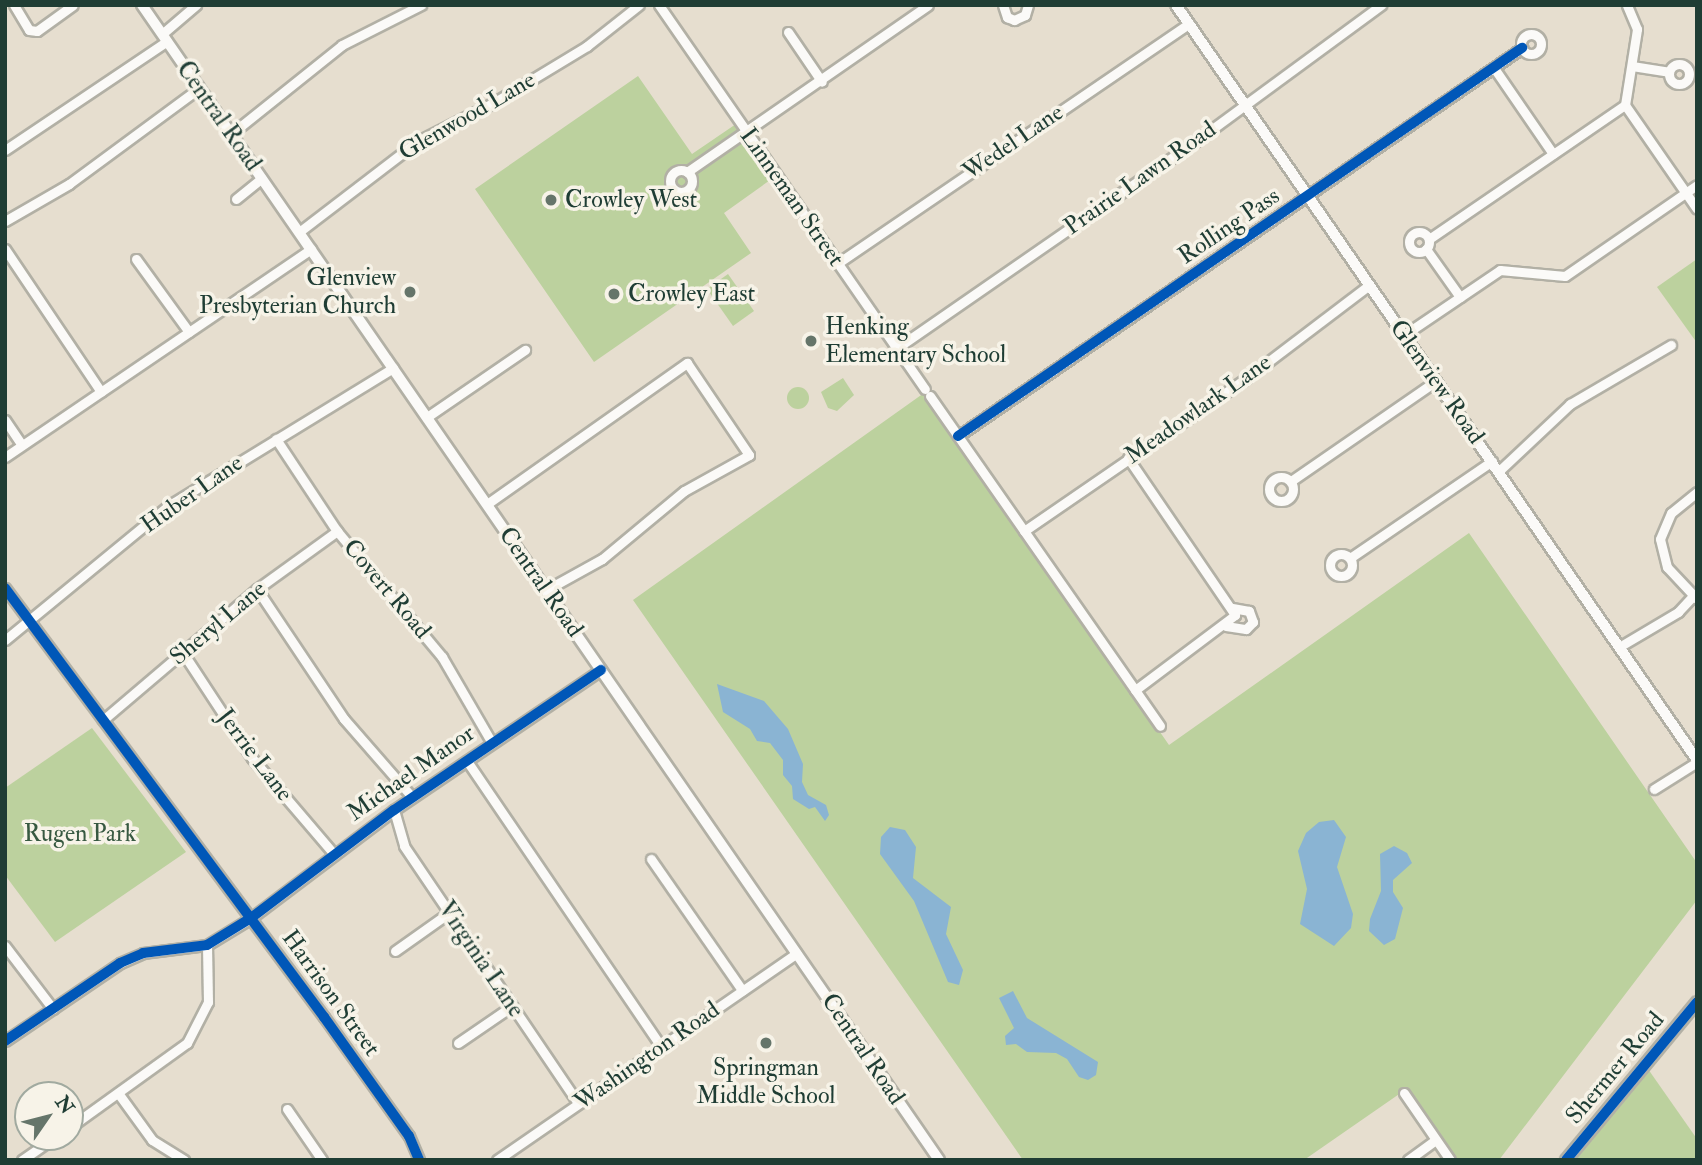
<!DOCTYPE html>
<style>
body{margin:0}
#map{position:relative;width:1702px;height:1165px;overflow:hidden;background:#e6decf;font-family:"IM FELL Double Pica",serif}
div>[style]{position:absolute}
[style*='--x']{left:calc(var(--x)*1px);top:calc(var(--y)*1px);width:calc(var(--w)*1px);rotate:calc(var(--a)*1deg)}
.green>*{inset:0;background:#bcd19e}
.round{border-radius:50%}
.water>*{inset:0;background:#8ab4d3}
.roads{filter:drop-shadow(2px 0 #b2b0a5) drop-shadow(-2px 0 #b2b0a5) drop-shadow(0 2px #b2b0a5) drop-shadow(0 -2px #b2b0a5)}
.minor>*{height:9px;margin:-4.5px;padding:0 4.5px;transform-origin:4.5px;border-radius:4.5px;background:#fbfaf8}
.minor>.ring{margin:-4.5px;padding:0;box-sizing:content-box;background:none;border:9px solid #fbfaf8;border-radius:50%}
.major>*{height:10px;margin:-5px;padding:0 5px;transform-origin:5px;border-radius:5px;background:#fbfaf8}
.cycleway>*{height:10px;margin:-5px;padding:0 5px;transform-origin:5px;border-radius:5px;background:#0057b8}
.dots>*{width:19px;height:19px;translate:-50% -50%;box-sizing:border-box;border:4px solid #f7f3e8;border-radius:50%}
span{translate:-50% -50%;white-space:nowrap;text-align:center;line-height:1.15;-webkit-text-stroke:7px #f7f3e8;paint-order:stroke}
.street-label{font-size:24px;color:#1f3d34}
.poi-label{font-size:24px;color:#1f3d34}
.left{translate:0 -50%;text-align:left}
.right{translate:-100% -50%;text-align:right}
.park-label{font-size:24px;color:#375941}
.frame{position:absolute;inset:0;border:7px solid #1f3d34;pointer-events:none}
.north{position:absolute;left:14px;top:1081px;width:70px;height:70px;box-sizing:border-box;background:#f7f3e8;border:2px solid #a1aaa0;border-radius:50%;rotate:55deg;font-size:19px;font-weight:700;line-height:28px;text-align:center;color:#1f3d34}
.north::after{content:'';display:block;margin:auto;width:24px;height:32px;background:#65756a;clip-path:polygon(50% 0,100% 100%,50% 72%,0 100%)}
</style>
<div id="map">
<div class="green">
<div style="clip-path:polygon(638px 76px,692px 154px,736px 124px,773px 178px,724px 213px,751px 253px,594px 362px,475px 189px)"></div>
<div style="clip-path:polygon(1697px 259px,1697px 343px,1657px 287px)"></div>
<div style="clip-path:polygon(728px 274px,754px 311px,733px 326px,707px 289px)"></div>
<div style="clip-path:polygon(843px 378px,854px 395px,837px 411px,828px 408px,821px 392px)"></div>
<div class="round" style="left:787px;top:387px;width:22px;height:22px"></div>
<div style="clip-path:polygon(924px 393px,1169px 745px,1469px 533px,1697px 863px,1697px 900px,1499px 1160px,1455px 1160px,1405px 1090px,1304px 1160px,1023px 1160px,633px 600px)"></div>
<div style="clip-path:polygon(92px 728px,186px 852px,55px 942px,5px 875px,5px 788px)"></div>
<div style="clip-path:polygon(1648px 1069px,1697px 1139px,1697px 1160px,1575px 1160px)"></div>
</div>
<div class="water">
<div style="clip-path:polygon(717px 684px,764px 701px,788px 729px,803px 764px,802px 782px,808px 795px,826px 805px,829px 815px,825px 821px,815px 807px,809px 809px,793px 799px,792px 786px,783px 775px,783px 760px,770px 743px,757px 741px,750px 729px,723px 712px)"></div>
<div style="clip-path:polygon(1334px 820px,1346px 837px,1337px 867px,1353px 914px,1351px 928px,1334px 946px,1300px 924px,1307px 889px,1298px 851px,1306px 833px,1319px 822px)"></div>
<div style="clip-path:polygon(890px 827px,905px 830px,916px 847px,913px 878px,951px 907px,946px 934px,963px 970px,959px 985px,948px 982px,914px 901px,880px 854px,881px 837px)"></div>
<div style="clip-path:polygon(1394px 846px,1407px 853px,1412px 863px,1393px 880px,1393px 892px,1403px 908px,1395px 939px,1384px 945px,1369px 931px,1370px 919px,1381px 891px,1380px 854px)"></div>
<div style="clip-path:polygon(1013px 991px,1027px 1018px,1098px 1062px,1096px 1075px,1088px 1080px,1079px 1077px,1067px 1059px,1056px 1053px,1027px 1052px,1016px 1044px,1006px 1045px,1005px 1036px,1014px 1028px,999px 998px)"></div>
</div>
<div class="roads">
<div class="minor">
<div style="--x:14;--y:5;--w:29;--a:59"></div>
<div style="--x:29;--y:30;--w:8;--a:7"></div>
<div style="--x:37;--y:31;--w:44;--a:-35.8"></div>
<div style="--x:659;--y:5;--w:467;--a:55.3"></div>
<div style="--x:1003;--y:5;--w:13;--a:72"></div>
<div style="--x:1007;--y:17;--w:8;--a:23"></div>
<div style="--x:1014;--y:20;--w:12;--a:-24"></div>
<div style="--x:1025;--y:15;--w:10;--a:-73"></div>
<div style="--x:788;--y:32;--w:60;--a:55.8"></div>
<div style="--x:162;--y:34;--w:45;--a:-40.5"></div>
<div class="ring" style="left:1521px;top:34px;width:11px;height:11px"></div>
<div class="ring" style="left:1669px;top:64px;width:11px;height:11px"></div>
<div style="--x:1632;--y:66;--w:37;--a:9"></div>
<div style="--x:1494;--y:68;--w:104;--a:55.5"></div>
<div style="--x:1625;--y:105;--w:126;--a:55.3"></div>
<div style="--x:1625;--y:105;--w:77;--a:-81"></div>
<div style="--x:1637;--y:29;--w:26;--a:-113"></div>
<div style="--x:231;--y:134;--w:142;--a:-38.7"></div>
<div style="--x:342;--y:45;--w:89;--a:-26.9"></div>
<div style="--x:5;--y:150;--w:195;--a:-33.9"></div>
<div class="ring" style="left:670px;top:170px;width:13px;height:13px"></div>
<div style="--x:687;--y:172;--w:293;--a:-34.7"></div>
<div style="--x:236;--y:199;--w:33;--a:-39"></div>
<div style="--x:5;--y:221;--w:74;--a:-30"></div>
<div style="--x:69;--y:184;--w:162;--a:-36.4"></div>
<div style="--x:299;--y:232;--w:150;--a:-37.4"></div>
<div style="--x:418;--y:141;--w:84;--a:-26.9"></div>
<div style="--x:493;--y:103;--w:110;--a:-31.2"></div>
<div style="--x:587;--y:46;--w:66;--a:-38.3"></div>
<div class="ring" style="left:1409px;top:232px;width:11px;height:11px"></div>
<div style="--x:1429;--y:239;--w:237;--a:-34.4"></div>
<div style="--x:5;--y:249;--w:172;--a:56.1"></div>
<div style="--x:1426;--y:249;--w:59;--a:54.7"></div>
<div style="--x:136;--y:259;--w:90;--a:54"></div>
<div style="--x:838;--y:263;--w:425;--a:-34.3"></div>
<div style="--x:1404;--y:335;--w:116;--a:-34.1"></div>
<div style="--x:1500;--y:270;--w:65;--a:5.3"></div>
<div style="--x:1565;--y:276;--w:160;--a:-34.6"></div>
<div style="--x:897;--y:348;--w:364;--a:-34.7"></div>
<div style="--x:1196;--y:141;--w:230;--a:-36.3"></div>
<div style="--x:930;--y:396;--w:402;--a:55.1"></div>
<div style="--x:427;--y:417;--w:119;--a:-34.4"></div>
<div style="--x:5;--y:420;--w:30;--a:56"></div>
<div style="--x:958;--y:436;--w:685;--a:-34.53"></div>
<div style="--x:276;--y:439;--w:110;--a:56.5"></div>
<div style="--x:337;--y:531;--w:164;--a:50.2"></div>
<div style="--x:442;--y:657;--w:99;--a:59.8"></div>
<div style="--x:5;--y:457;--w:370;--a:-34.2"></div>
<div style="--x:1128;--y:458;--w:190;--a:55.7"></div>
<div style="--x:1235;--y:615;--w:125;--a:143.1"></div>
<div style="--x:1499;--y:471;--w:98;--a:-43.3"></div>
<div style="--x:1570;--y:404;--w:117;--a:-30.3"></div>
<div class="ring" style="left:1269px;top:477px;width:15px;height:15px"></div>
<div style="--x:1291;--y:481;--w:176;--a:-34.6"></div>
<div style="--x:1697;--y:492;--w:33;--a:141"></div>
<div style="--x:1671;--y:513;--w:28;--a:113"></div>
<div style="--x:1660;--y:539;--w:29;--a:76"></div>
<div style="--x:1667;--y:567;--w:44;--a:46.8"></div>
<div style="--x:487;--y:504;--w:245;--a:-35.2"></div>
<div style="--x:687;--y:363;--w:111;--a:56"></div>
<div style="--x:749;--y:455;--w:74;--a:151"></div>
<div style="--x:684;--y:491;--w:107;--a:140.3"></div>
<div style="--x:602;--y:559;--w:64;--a:151"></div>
<div style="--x:1024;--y:531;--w:272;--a:-34.5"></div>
<div style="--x:1248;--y:377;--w:152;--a:-37.2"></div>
<div class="ring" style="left:1330px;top:554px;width:13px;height:13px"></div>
<div style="--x:1350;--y:558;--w:172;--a:-34.3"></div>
<div style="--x:5;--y:588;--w:535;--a:53.37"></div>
<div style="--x:324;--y:1017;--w:146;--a:54.5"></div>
<div style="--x:409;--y:1136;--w:26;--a:67"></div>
<div style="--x:257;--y:589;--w:156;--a:56.2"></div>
<div style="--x:344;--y:719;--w:103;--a:48.9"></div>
<div style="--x:1226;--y:626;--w:20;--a:9"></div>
<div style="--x:1246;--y:629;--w:10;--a:-45"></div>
<div style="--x:1253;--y:622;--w:12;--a:-110"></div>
<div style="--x:1249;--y:611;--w:17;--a:-170"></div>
<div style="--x:5;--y:640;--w:211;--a:-39.4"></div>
<div style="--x:168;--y:506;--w:264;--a:-31.5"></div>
<div style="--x:1619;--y:647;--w:69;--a:-30.7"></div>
<div style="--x:1678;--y:612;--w:22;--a:-47"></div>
<div style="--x:183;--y:653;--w:126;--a:56.7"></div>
<div style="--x:252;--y:758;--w:125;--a:49.5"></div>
<div style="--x:103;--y:720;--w:202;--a:-40.4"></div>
<div style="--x:257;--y:589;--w:99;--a:-35.9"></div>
<div style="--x:467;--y:761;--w:345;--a:55.8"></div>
<div style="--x:1654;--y:789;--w:51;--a:-32.1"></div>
<div style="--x:394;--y:810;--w:37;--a:74"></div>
<div style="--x:404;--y:846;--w:310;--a:55.9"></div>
<div style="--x:651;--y:859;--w:160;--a:55.2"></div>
<div style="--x:5;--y:946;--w:79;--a:52.7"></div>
<div style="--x:395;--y:951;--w:67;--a:-35.3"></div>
<div style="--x:5;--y:1041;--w:139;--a:-34.1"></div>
<div style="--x:120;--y:963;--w:25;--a:-23"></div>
<div style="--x:143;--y:953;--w:64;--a:-7.1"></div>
<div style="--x:207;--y:945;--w:52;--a:-31.5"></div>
<div style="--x:251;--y:918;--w:179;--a:-37.1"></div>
<div style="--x:394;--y:810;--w:250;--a:-34.1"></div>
<div style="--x:458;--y:1043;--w:65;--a:-34.4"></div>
<div style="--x:118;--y:1093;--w:58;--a:54.1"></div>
<div style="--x:152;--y:1140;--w:38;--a:32"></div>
<div style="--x:1404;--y:1093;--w:81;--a:55.5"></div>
<div style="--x:287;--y:1109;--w:62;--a:55.5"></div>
<div style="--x:70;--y:1127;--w:144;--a:-35.7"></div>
<div style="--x:187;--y:1043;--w:46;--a:-62.9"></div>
<div style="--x:208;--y:1002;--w:57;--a:-91"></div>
<div style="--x:22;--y:1160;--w:40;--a:-34.9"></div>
<div style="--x:497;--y:1160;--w:364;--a:-34.6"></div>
<div style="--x:1408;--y:1160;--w:34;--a:-36"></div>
</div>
<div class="major">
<div style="--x:142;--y:5;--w:1403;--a:55.39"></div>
<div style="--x:1176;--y:5;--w:917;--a:55.39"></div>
<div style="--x:1566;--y:1160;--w:205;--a:-50.3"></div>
</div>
</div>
<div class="cycleway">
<div style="--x:958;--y:436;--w:685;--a:-34.53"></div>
<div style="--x:5;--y:588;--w:535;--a:53.37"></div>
<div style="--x:324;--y:1017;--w:146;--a:54.5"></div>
<div style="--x:409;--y:1136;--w:26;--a:67"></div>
<div style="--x:5;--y:1041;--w:139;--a:-34.1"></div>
<div style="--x:120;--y:963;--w:25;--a:-23"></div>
<div style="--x:143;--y:953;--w:64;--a:-7.1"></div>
<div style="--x:207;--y:945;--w:52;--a:-31.5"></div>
<div style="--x:251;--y:918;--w:179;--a:-37.1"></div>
<div style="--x:394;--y:810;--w:250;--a:-34.1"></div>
<div style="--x:1566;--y:1160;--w:205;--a:-50.3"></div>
</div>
<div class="dots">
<div style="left:551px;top:200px;background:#65756a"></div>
<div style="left:410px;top:292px;background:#65756a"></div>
<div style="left:614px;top:294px;background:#65756a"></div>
<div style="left:811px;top:341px;background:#65756a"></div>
<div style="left:766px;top:1043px;background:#65756a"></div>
</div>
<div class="street-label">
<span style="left:219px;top:116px;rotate:55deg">Central Road</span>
<span style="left:467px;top:116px;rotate:-30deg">Glenwood Lane</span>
<span style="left:1013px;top:142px;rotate:-34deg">Wedel Lane</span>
<span style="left:1140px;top:178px;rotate:-35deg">Prairie Lawn Road</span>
<span style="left:792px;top:197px;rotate:55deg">Linneman Street</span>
<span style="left:1229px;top:226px;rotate:-34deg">Rolling Pass</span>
<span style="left:1437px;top:382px;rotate:55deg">Glenview Road</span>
<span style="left:1198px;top:409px;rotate:-35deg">Meadowlark Lane</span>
<span style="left:192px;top:494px;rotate:-35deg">Huber Lane</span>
<span style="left:541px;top:582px;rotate:55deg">Central Road</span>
<span style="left:387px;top:589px;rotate:50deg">Covert Road</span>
<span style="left:218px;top:623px;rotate:-40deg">Sheryl Lane</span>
<span style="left:255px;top:755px;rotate:53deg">Jerrie Lane</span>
<span style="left:411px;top:773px;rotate:-35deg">Michael Manor</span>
<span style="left:481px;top:959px;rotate:56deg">Virginia Lane</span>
<span style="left:331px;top:993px;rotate:54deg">Harrison Street</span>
<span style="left:863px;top:1049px;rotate:56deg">Central Road</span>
<span style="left:647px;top:1056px;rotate:-35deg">Washington Road</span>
<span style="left:1615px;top:1068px;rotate:-50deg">Shermer Road</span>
</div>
<div class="poi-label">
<span class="left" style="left:565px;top:200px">Crowley West</span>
<span class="right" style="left:396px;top:292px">Glenview<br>Presbyterian Church</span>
<span class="left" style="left:628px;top:294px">Crowley East</span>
<span class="left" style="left:825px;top:341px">Henking<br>Elementary School</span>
<span style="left:766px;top:1082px">Springman<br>Middle School</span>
</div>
<div class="park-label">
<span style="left:80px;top:834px">Rugen Park</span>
</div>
<div class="frame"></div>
<div class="north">N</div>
</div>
